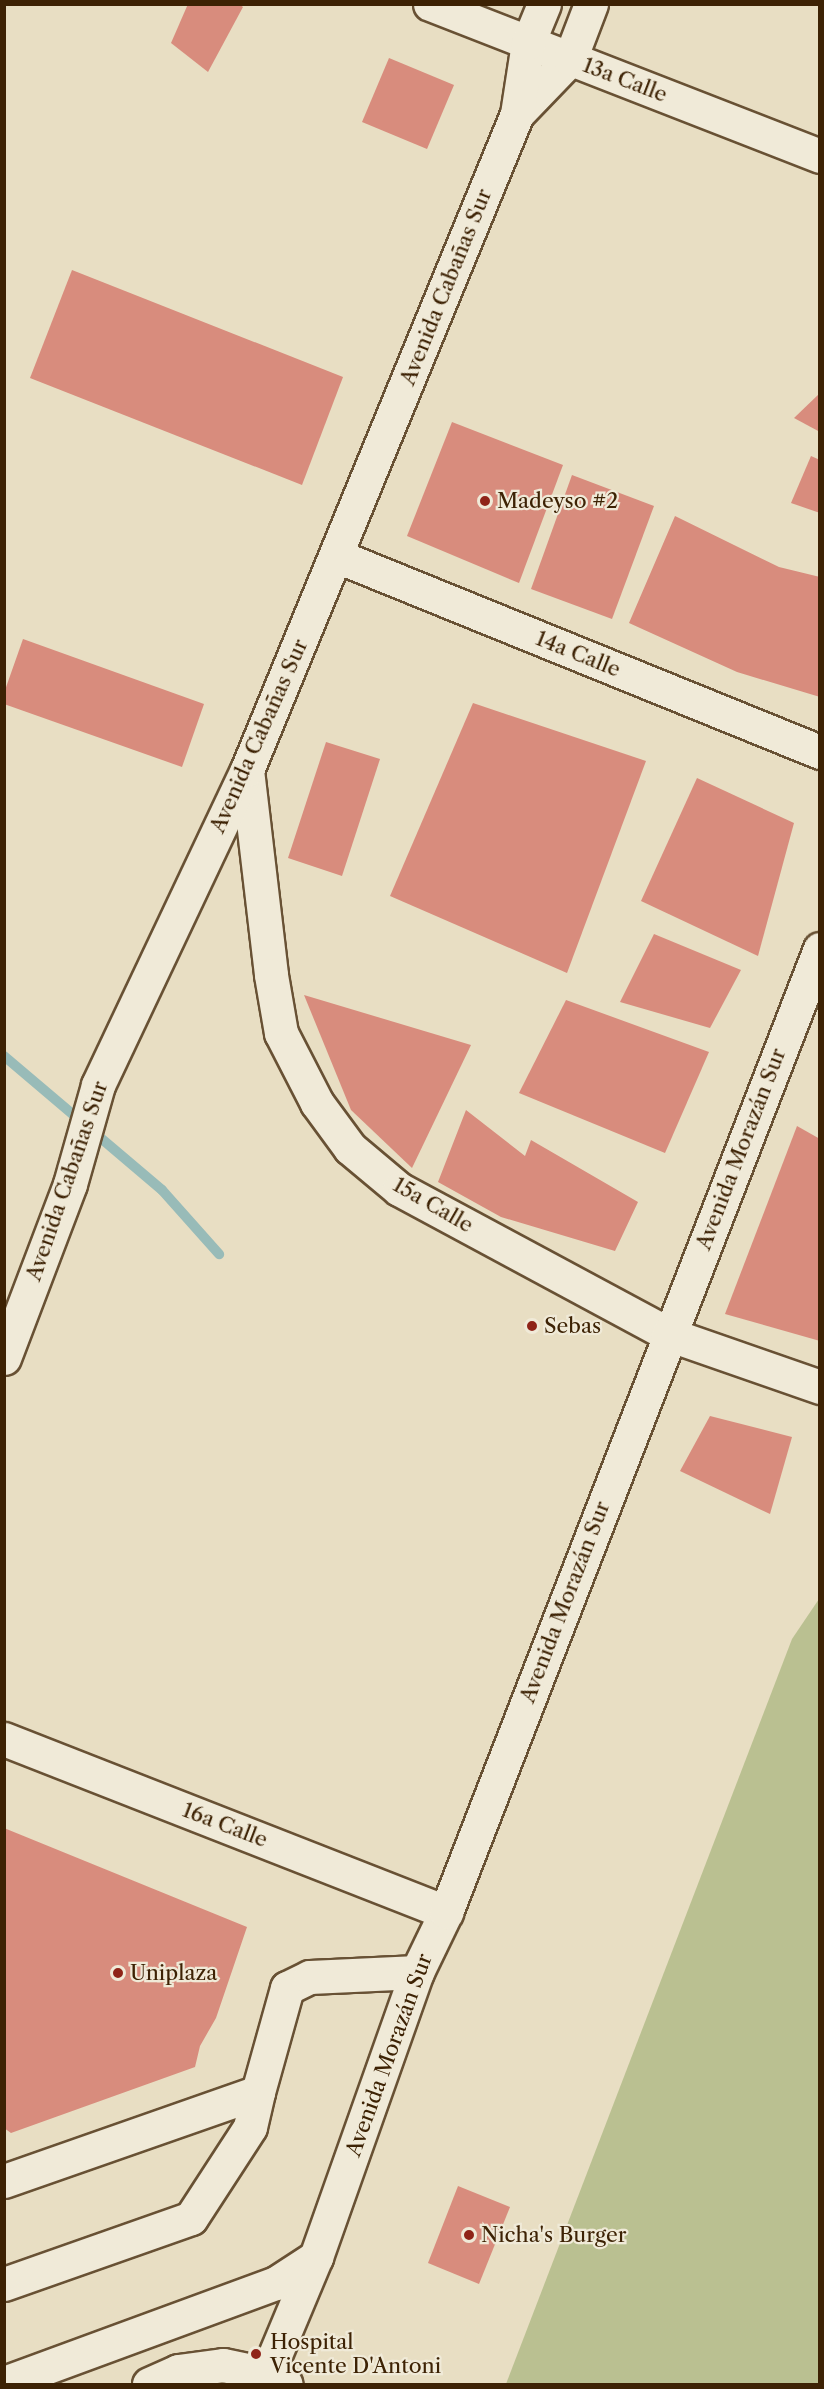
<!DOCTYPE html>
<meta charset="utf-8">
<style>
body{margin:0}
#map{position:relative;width:824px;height:2389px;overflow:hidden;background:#e8dec3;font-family:"Libre Caslon Text",serif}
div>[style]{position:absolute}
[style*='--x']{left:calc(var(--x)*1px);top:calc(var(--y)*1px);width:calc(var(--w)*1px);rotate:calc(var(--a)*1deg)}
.green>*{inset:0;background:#bac091}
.stream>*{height:10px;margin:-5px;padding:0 5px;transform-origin:5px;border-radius:5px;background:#98bbb8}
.building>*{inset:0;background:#d88c7d}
.roads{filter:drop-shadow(2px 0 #685134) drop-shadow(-2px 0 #685134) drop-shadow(0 2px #685134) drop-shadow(0 -2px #685134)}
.minor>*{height:33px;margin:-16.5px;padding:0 16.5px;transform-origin:16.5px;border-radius:16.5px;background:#f0ead8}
.dots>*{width:16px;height:16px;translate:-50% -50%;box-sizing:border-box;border:3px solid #f0ead8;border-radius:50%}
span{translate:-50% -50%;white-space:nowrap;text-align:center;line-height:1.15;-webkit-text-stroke:4.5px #f0ead8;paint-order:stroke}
.street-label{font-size:21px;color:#3d2204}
.poi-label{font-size:21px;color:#3d2204}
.left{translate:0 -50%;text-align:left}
.frame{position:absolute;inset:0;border:6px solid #3d2204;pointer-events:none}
</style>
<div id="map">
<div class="green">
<div style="clip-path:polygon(819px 1599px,819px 2384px,506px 2384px,792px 1639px)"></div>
</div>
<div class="stream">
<div style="--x:4;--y:1056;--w:207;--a:40.3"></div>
<div style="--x:162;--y:1190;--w:86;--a:48.3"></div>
</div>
<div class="building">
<div style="clip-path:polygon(188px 4px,239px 4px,243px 7px,208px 72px,171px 43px)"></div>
<div style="clip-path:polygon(389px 58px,454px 85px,427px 149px,362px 122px)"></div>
<div style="clip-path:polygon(72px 270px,343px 377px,302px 485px,30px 378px)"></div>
<div style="clip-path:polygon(820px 393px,820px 432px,794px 418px)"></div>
<div style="clip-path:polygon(452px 422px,563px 465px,519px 583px,407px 536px)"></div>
<div style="clip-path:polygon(811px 456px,820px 460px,820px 513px,791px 503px)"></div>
<div style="clip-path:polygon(572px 475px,654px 506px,612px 619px,531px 589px)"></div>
<div style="clip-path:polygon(675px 516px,779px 567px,820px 577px,820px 697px,737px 672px,629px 623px)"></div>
<div style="clip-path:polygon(23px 639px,204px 704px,182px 767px,4px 704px,4px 693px)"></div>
<div style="clip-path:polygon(473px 703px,646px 761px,567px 973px,390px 896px)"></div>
<div style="clip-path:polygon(326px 742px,380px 759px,342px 876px,288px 858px)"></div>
<div style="clip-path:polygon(697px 778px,794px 823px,758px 956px,641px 901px)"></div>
<div style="clip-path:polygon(654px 934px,741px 970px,710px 1028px,620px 1002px)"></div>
<div style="clip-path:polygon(304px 995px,471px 1045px,412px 1168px,351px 1110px)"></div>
<div style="clip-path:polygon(566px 1000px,709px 1052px,665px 1153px,519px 1093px)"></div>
<div style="clip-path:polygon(466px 1110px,525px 1156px,531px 1140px,638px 1202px,615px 1251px,501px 1217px,438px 1182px)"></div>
<div style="clip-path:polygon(797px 1126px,820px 1139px,820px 1341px,725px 1314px)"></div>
<div style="clip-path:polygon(710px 1416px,792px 1437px,770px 1514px,680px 1471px)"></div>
<div style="clip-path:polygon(4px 1828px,247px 1927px,216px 2018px,200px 2046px,195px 2067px,11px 2133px,4px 2128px)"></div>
<div style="clip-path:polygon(458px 2186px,510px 2207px,479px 2284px,428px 2263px)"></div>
</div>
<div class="roads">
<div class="minor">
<div style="--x:430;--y:4;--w:419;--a:21.3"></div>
<div style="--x:517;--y:114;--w:76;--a:-46.1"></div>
<div style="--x:570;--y:59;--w:59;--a:-69.1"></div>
<div style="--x:337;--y:556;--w:521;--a:22.09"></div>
<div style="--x:247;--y:770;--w:206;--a:83.3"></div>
<div style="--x:271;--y:975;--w:59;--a:80.2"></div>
<div style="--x:281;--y:1033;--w:79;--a:62.8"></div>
<div style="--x:317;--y:1103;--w:56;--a:53.7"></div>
<div style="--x:350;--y:1148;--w:64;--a:39.9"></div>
<div style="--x:399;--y:1189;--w:306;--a:28.3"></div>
<div style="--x:668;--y:1334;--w:161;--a:19.2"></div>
<div style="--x:4;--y:1358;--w:186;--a:-69.2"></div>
<div style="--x:70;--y:1184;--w:103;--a:-74.2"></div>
<div style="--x:98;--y:1085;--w:348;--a:-64.7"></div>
<div style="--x:247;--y:770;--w:709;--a:-67.63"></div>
<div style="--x:517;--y:114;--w:72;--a:-81.2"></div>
<div style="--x:528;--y:43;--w:42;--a:-67.7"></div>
<div style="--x:4;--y:1739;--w:475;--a:21.4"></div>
<div style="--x:4;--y:2181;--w:269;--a:-19.3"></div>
<div style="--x:258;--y:2092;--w:108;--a:-74.4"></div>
<div style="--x:287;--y:1988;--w:25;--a:-26"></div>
<div style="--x:310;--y:1977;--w:107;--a:-2.7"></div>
<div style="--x:4;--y:2284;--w:198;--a:-19.4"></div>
<div style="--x:191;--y:2218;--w:108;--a:-57"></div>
<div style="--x:250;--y:2127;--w:36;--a:-77"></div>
<div style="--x:267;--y:2374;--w:127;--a:-67.3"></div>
<div style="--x:316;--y:2257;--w:302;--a:-70.5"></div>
<div style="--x:417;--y:1972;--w:67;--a:-64.2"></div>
<div style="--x:446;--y:1912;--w:1033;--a:-68.78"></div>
<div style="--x:4;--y:2383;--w:290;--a:-20.2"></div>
<div style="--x:276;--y:2283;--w:48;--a:-33"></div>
<div style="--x:149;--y:2384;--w:32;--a:-24"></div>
<div style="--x:178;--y:2371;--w:45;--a:-7.6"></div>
<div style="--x:223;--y:2365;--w:45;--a:11.6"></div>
<div style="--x:267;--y:2374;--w:21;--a:28"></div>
</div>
</div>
<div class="dots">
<div style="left:485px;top:501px;background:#8f2418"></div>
<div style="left:532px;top:1326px;background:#8f2418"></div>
<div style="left:118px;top:1973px;background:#8f2418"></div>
<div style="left:469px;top:2235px;background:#8f2418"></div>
<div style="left:256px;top:2354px;background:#8f2418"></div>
</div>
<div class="street-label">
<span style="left:625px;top:80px;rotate:21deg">13a Calle</span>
<span style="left:446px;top:287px;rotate:-68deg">Avenida Cabañas Sur</span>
<span style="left:578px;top:654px;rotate:22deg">14a Calle</span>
<span style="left:259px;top:736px;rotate:-66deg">Avenida Cabañas Sur</span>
<span style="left:741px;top:1149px;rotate:-69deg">Avenida Morazán Sur</span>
<span style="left:67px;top:1181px;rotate:-71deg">Avenida Cabañas Sur</span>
<span style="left:433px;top:1205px;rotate:30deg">15a Calle</span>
<span style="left:565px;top:1602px;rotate:-69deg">Avenida Morazán Sur</span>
<span style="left:225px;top:1825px;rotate:21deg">16a Calle</span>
<span style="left:389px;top:2055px;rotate:-70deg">Avenida Morazán Sur</span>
</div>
<div class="poi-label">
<span class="left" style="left:497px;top:501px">Madeyso #2</span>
<span class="left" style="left:544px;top:1326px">Sebas</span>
<span class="left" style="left:130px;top:1973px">Uniplaza</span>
<span class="left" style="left:481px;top:2235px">Nicha's Burger</span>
<span class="left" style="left:270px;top:2354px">Hospital<br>Vicente D'Antoni</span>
</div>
<div class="frame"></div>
</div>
